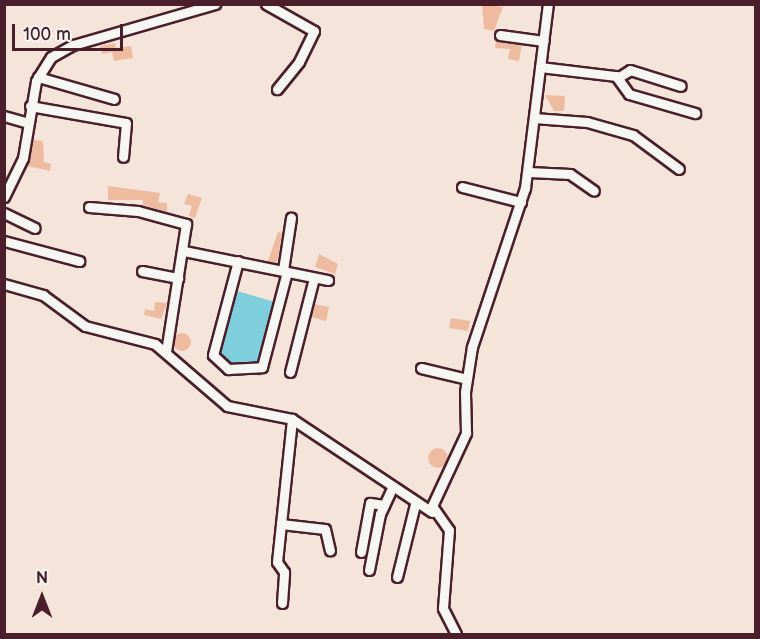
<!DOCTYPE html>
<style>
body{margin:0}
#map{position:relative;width:760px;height:639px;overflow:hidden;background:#f4e4d9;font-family:"Balsamiq Sans",sans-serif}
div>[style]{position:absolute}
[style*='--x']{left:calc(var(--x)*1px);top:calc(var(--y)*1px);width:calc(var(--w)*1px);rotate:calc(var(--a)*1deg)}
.water>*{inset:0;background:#7fcedc}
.building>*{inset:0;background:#eebba0}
.round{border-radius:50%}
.roads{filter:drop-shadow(2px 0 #4a1f2b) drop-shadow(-2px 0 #4a1f2b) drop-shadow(0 2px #4a1f2b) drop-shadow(0 -2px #4a1f2b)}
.minor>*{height:9px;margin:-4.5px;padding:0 4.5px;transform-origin:4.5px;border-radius:4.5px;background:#f6f6f2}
span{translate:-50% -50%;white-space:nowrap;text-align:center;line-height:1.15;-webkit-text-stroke:5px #f6f6f2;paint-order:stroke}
.frame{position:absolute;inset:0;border:6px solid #4a1f2b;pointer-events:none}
.north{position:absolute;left:12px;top:567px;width:60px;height:60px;-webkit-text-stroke:4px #f6f6f2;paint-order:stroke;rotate:0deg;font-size:16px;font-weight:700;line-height:24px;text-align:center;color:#4a1f2b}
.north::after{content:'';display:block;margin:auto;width:21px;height:27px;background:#4a1f2b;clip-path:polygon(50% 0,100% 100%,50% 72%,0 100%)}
.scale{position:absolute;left:12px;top:24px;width:111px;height:27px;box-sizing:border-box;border:3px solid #4a1f2b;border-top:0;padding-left:8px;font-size:18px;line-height:21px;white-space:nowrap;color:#4a1f2b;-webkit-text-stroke:4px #f6f6f2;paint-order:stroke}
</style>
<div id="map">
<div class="water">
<div style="clip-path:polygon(230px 289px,282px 304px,260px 376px,206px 359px)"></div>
</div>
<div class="building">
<div style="clip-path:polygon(482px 4px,503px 7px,494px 31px,484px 29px)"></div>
<div style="clip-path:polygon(496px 40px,522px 45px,519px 61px,508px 59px,510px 49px,495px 48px)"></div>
<div style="clip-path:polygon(115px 43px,116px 48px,131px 46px,133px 58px,114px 61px,112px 52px,102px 54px,100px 46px)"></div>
<div style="clip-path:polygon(545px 95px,565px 96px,564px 111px,554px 111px)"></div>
<div style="clip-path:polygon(33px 140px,43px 141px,44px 162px,51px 164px,50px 171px,27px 166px)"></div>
<div style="clip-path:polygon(108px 186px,160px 193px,158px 202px,167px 203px,167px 212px,143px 205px,143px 200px,108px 200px)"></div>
<div style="clip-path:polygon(188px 194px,202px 198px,195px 218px,189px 216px,192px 206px,184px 204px)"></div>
<div style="clip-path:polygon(278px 232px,282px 233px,277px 263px,268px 261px)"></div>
<div style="clip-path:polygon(319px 254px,338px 264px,335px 274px,315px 267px)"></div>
<div style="clip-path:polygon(155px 302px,167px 303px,161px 319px,144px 315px,145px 309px,154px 311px)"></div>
<div style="clip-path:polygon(314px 304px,329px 307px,326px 321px,311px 317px)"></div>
<div style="clip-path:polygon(451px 318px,470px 321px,468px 331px,449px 328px)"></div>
<div class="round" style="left:173px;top:333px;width:18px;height:18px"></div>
<div class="round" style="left:428px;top:448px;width:20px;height:20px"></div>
</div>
<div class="roads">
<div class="minor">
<div style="--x:266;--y:4;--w:55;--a:29.4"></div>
<div style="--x:314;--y:31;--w:34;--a:116"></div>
<div style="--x:299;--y:62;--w:35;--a:129"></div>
<div style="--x:500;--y:35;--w:44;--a:7.8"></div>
<div style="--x:540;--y:67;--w:77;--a:6.8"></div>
<div style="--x:616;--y:76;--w:22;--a:54"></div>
<div style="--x:629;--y:94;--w:69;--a:16.1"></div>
<div style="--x:38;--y:77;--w:79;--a:16.1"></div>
<div style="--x:619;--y:77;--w:13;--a:-32"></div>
<div style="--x:630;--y:70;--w:53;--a:17.4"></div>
<div style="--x:30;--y:106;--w:97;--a:10"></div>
<div style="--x:126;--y:123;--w:34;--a:95"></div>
<div style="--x:4;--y:116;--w:25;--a:16"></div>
<div style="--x:534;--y:118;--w:53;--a:4.3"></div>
<div style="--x:587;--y:122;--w:48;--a:15.8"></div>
<div style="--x:633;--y:135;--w:57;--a:36.5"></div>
<div style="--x:529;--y:172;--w:41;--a:2.8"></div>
<div style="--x:570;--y:174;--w:29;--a:35"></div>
<div style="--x:462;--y:187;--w:61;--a:14.3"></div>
<div style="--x:4;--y:197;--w:43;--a:-64"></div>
<div style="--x:23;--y:158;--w:78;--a:-80.4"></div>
<div style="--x:36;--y:81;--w:28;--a:-58"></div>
<div style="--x:51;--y:57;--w:25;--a:-29"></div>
<div style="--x:73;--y:45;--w:148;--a:-16.1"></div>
<div style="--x:89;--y:207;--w:49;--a:4.7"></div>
<div style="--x:138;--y:211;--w:50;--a:15.2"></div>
<div style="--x:186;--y:224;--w:129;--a:98.9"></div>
<div style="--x:4;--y:213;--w:34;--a:26"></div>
<div style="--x:4;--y:241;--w:78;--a:14.9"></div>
<div style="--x:184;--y:251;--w:147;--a:11.4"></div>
<div style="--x:238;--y:261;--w:97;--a:104.9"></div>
<div style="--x:213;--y:355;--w:21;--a:43"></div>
<div style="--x:228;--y:369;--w:34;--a:-3"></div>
<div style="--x:262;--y:367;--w:98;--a:-75.3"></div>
<div style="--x:283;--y:270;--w:53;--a:-81.3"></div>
<div style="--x:142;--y:271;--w:37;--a:11"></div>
<div style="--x:4;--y:284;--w:41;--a:15.8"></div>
<div style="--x:43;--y:295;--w:52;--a:36.4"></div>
<div style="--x:85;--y:326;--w:72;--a:14.4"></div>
<div style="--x:155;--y:344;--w:95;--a:40.7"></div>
<div style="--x:227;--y:406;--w:66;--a:11.3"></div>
<div style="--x:292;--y:419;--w:168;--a:33.6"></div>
<div style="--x:421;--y:368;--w:47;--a:13.4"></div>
<div style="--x:290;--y:372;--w:97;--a:-75.7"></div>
<div style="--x:281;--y:524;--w:44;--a:6.5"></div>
<div style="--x:325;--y:529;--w:22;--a:77"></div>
<div style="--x:361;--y:552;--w:50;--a:-79.6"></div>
<div style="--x:370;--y:503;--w:14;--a:8"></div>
<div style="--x:369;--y:570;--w:57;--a:-78.9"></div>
<div style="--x:380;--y:514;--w:29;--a:-65"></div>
<div style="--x:397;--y:577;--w:75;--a:-76.1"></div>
<div style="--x:282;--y:603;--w:31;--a:-86"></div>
<div style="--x:284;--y:572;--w:12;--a:-125"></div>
<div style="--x:277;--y:562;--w:144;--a:-84"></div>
<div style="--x:456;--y:634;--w:29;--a:-117"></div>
<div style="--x:443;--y:608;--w:78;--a:-85.6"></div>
<div style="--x:449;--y:530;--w:29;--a:-125"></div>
<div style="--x:432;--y:506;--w:81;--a:-65"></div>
<div style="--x:466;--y:433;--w:41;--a:-91.4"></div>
<div style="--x:465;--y:392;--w:46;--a:-81.2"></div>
<div style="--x:472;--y:347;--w:168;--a:-71.6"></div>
<div style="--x:525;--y:188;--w:185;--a:-82.9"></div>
</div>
</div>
<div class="frame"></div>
<div class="north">N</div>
<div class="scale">100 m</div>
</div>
